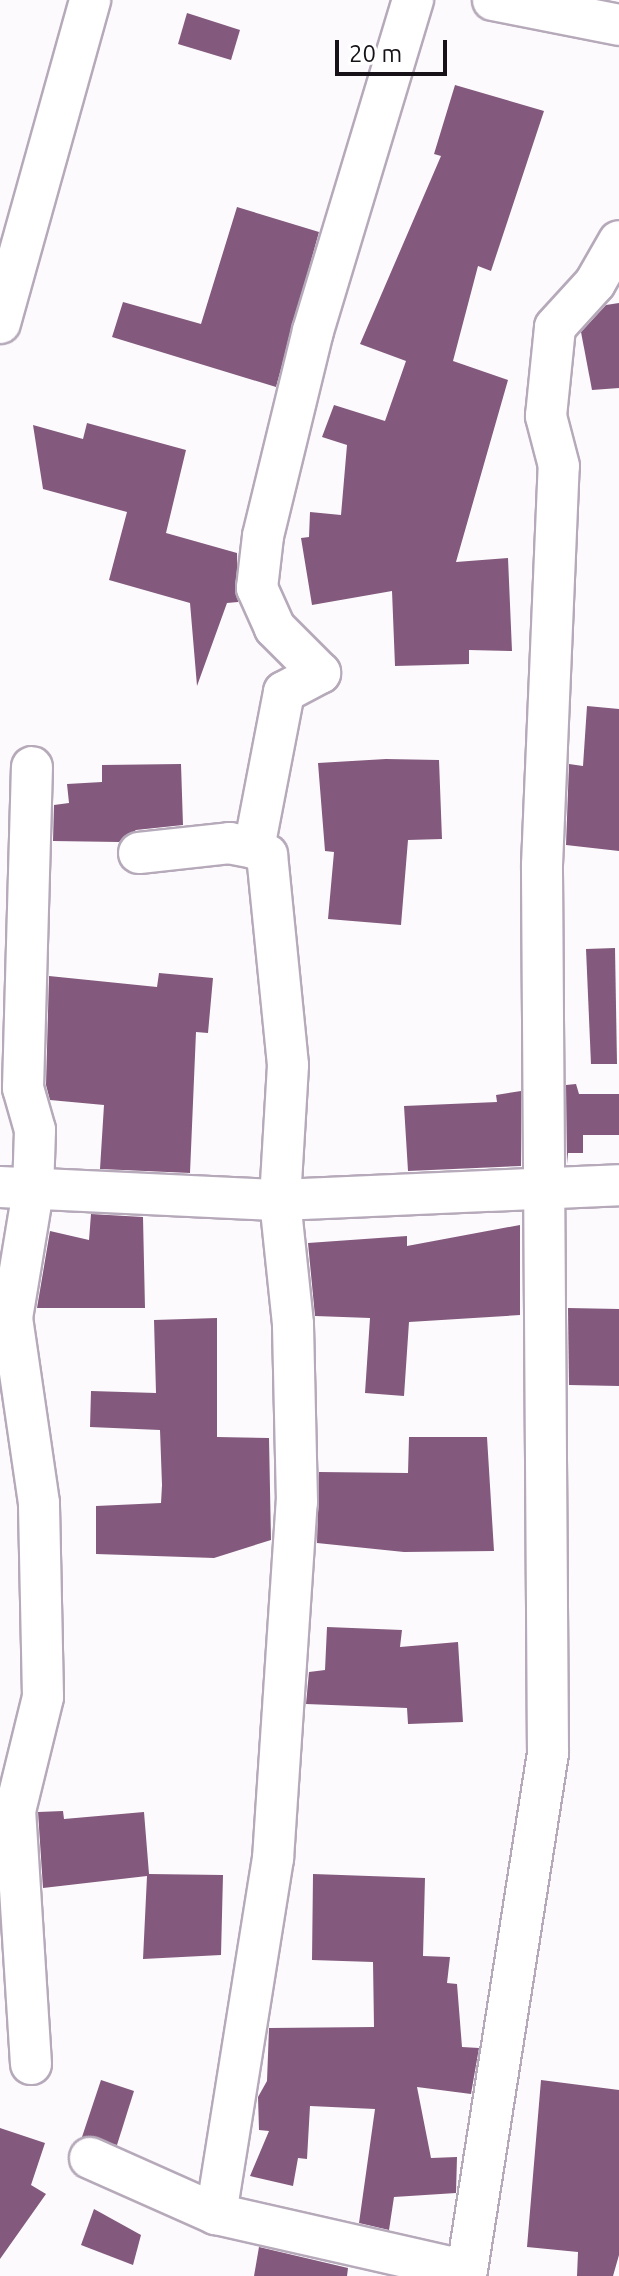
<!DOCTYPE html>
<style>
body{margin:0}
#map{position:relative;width:619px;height:2276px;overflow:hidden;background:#fcfafd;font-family:Ubuntu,sans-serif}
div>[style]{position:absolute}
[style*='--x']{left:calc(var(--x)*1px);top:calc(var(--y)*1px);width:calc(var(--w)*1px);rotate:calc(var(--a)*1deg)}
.building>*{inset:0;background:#835a7d}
.roads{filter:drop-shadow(2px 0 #b6aaba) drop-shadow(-2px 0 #b6aaba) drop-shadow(0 2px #b6aaba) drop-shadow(0 -2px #b6aaba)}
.street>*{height:40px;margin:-20px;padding:0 20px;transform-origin:20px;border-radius:20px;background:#fff}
span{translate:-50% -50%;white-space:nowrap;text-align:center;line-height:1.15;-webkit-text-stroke:6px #fff;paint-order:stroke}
.scale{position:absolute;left:335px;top:40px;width:112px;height:36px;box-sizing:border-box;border:4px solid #161218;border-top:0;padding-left:10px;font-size:24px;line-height:28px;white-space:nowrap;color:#161218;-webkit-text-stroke:6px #fff;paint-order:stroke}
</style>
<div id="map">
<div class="building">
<div style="clip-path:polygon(187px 13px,240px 30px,231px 60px,178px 44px)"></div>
<div style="clip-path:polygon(455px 85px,544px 111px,491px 271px,478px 266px,453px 361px,508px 380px,456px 562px,508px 558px,512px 651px,469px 650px,469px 664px,395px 666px,392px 591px,312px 605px,301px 538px,309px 537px,310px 512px,341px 515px,347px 445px,322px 437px,334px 405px,385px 421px,406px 361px,360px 344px,441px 156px,434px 154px)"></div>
<div style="clip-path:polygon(237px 207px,319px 232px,276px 387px,112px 337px,123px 302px,201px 324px)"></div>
<div style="clip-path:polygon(619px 303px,619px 388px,592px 390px,581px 332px,606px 305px)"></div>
<div style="clip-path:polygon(87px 423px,186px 450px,166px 533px,237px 553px,238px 602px,227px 603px,197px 686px,190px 603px,109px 580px,127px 512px,43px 489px,33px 425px,83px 439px)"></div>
<div style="clip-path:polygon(587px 706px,619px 709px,619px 851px,566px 845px,569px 764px,583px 766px)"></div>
<div style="clip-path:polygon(386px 759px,439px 760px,442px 839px,408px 840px,401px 925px,328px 919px,334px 852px,325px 851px,318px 763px)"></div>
<div style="clip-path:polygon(181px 764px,183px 825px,136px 830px,119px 842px,53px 841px,54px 805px,69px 803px,67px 784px,102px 782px,102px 765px)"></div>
<div style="clip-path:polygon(615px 948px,617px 1064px,591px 1064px,586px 949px)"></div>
<div style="clip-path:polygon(159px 973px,213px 978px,208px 1033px,196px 1032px,190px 1173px,100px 1169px,104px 1105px,50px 1100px,46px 1085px,49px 976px,157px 987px)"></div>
<div style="clip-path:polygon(576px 1084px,579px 1094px,619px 1094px,619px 1135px,583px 1135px,583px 1153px,568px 1153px,567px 1164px,566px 1085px)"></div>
<div style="clip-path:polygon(521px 1091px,521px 1166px,408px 1171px,404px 1106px,497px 1102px,496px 1095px)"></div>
<div style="clip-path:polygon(91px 1214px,143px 1217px,145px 1308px,37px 1308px,50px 1231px,89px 1240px)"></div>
<div style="clip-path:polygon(520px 1225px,520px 1315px,409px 1322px,404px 1396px,365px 1393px,370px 1318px,315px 1316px,308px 1243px,407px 1236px,407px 1246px)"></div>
<div style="clip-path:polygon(568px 1308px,619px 1309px,619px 1386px,569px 1385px)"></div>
<div style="clip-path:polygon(217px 1318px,217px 1437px,269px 1438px,271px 1540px,214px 1558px,96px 1554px,96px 1506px,161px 1503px,162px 1485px,160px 1430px,90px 1427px,91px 1391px,156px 1393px,154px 1320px)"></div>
<div style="clip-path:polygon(409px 1437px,487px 1437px,494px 1551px,404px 1552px,317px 1543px,319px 1472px,408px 1473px)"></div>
<div style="clip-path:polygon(327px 1627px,402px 1630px,400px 1647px,458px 1642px,463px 1722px,408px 1724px,407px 1708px,306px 1704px,309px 1672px,325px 1670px)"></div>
<div style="clip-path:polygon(63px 1811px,64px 1819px,144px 1812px,149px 1874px,223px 1875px,221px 1955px,143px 1959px,147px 1876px,43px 1888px,38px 1812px)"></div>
<div style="clip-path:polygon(313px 1874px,425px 1878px,423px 1956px,450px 1957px,447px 1983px,457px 1984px,462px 2047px,479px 2048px,471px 2094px,417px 2087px,431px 2158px,457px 2157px,456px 2193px,394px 2197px,389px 2230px,359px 2223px,375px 2109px,310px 2106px,307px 2159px,298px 2158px,293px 2186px,250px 2176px,269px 2131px,259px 2130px,258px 2097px,267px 2081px,269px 2028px,374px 2027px,373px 1962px,312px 1960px)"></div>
<div style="clip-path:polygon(101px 2080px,134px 2091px,117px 2145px,82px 2137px)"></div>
<div style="clip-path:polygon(541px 2080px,619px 2090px,619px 2255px,613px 2276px,577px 2276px,578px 2252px,527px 2247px)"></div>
<div style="clip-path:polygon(0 2128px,45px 2143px,31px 2185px,46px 2194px,0 2259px)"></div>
<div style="clip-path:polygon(94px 2209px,141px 2235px,133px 2265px,81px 2245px)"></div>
<div style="clip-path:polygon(259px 2247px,348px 2268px,347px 2276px,254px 2276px)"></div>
</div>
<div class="roads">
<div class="street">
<div style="--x:493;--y:0;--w:128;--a:11.2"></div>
<div style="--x:0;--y:323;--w:335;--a:-74.4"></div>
<div style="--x:139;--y:853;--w:91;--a:-6.3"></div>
<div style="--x:229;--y:843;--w:25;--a:11"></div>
<div style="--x:254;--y:848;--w:159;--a:-79.1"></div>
<div style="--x:284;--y:692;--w:41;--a:-27.8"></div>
<div style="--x:320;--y:673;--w:64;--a:-135"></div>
<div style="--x:275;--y:628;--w:44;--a:-114.2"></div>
<div style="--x:257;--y:588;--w:52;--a:-83.4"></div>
<div style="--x:263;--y:536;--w:211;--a:-76.3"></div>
<div style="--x:313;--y:331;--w:346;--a:-73.2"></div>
<div style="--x:0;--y:1187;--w:280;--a:2.7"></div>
<div style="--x:280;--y:1200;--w:339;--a:-2.5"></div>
<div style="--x:31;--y:2064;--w:254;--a:-93.6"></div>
<div style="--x:15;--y:1811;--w:117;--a:-76.2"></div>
<div style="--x:43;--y:1697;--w:194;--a:-91.2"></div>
<div style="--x:39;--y:1503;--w:187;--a:-98.3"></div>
<div style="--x:12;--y:1318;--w:129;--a:-80.6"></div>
<div style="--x:33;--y:1191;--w:61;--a:-88.1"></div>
<div style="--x:35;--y:1130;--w:44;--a:-105.9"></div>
<div style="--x:23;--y:1088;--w:321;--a:-88.4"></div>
<div style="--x:90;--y:2158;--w:138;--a:24"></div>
<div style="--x:216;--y:2214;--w:257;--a:12.8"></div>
<div style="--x:216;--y:2214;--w:360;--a:-80.9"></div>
<div style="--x:273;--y:1859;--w:358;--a:-86.2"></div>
<div style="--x:297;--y:1502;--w:178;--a:-91.3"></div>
<div style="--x:293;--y:1324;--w:125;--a:-96"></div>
<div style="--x:280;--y:1200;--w:135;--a:-86.6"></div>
<div style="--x:288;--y:1065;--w:211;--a:-95.7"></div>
<div style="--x:267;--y:855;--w:15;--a:-152"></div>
<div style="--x:466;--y:2276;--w:529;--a:-81.09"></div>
<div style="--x:548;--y:1753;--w:888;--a:-90.39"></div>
<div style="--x:542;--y:865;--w:399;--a:-87.6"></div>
<div style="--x:559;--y:466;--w:52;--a:-104.6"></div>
<div style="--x:546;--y:416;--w:89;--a:-84.2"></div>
<div style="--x:555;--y:327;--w:59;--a:-47.7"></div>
<div style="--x:595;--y:283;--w:48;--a:-60.3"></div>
</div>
</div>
<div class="scale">20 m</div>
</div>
